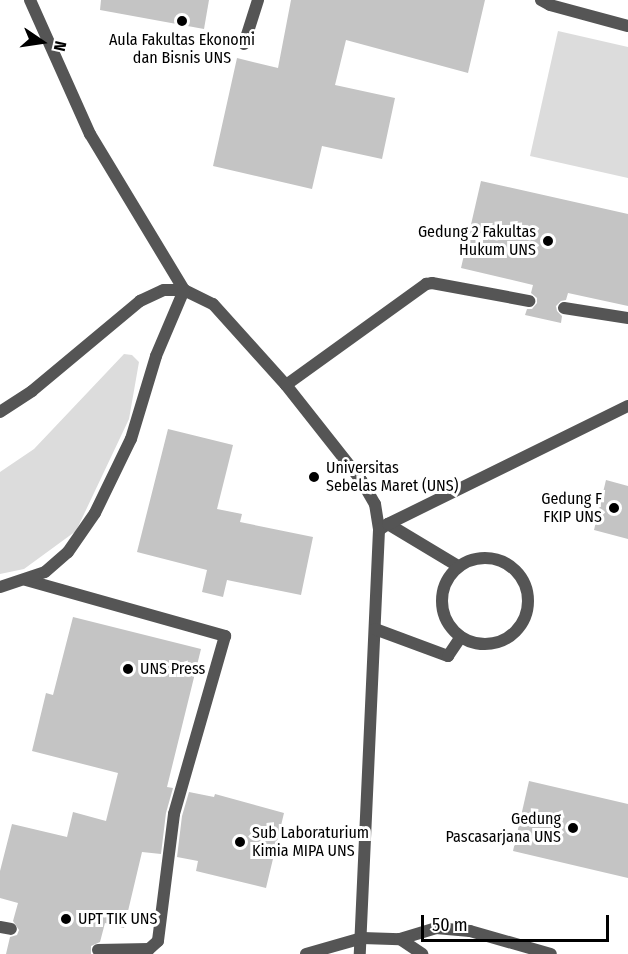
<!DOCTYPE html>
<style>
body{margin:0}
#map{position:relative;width:628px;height:954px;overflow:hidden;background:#fff;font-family:"Fira Sans Condensed",sans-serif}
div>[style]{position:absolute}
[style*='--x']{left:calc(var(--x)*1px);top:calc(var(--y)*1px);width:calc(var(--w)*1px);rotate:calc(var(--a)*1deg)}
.green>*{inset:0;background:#dcdcdc}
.building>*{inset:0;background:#c4c4c4}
.service>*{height:12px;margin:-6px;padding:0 6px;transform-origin:6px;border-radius:6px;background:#555}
.service>.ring{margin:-6px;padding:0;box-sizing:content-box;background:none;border:12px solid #555;border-radius:50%}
.dots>*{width:16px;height:16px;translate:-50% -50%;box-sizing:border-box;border:3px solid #fff;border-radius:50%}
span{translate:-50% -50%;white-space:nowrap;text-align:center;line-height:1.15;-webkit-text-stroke:6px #fff;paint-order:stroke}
.poi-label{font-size:16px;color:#000}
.right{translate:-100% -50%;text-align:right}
.left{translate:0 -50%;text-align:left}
.north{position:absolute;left:12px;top:12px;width:60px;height:60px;-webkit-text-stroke:4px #fff;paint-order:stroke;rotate:103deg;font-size:16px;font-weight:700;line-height:24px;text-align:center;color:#000}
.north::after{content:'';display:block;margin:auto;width:21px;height:27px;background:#000;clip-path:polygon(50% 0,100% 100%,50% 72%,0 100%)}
.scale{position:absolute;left:421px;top:915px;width:188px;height:27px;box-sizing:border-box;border:3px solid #000;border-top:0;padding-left:8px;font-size:18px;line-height:21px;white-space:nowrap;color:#000;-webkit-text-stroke:4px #fff;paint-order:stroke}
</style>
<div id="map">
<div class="green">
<div style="clip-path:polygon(558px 31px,628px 47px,628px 178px,530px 156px)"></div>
<div style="clip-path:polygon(124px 354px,132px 355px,139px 362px,129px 419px,76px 531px,24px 569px,0 574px,0 472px,34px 449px)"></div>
</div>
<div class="building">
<div style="clip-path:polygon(101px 0,209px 0,204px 29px,100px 10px)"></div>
<div style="clip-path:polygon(291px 0,485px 0,468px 73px,346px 40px,335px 85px,395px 98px,382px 159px,322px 146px,312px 189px,213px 166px,237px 58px,278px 68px)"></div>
<div style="clip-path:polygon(481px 181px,628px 214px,628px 306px,568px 293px,566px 300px,561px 301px,556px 306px,557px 311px,562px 316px,561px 323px,525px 315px,527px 309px,532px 309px,537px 303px,537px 298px,531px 293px,533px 285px,461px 268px)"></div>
<div style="clip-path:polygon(168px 429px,233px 445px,217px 509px,242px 514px,240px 522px,313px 537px,301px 595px,227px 580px,223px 597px,202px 592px,207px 570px,137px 552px)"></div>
<div style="clip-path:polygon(606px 480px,628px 486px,628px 539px,594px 530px)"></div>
<div style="clip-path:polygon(73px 617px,201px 649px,167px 787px,173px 788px,166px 813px,161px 854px,142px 852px,124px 928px,105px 923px,100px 942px,91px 946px,91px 954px,6px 954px,10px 937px,17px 935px,19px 930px,13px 921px,18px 903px,0 898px,0 871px,12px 824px,67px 837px,73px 812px,106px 821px,118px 773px,32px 751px,46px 693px,53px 695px)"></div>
<div style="clip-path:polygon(529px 781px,628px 804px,628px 878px,513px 851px)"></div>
<div style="clip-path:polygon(189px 792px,214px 797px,215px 794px,284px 813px,266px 888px,196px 871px,198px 861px,177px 857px,182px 816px)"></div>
</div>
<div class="service">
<div style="--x:30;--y:0;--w:147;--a:65.9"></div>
<div style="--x:90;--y:134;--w:182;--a:58.9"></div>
<div style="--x:541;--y:0;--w:10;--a:29"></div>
<div style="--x:550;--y:5;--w:81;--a:15.1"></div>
<div style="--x:244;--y:44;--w:46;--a:-72.3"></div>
<div style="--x:564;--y:308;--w:65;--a:8.9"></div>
<div style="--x:286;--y:385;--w:173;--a:-35.8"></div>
<div style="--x:426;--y:284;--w:6;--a:-9"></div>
<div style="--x:432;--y:283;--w:99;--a:10.5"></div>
<div style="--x:0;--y:412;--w:38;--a:-33"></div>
<div style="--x:32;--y:391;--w:141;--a:-39.8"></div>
<div style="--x:140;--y:301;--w:26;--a:-25"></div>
<div style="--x:164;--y:290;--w:20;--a:0"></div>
<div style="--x:184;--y:290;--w:32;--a:26"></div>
<div style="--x:213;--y:304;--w:109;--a:48"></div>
<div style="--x:286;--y:385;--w:121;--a:51.7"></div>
<div style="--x:361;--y:480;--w:28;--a:60"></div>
<div style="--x:375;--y:504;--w:26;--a:81"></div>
<div style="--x:379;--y:530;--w:424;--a:92.6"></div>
<div style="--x:388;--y:524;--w:82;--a:31"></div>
<div style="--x:379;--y:530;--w:11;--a:-34"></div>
<div style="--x:388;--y:524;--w:267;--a:-26.2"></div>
<div class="ring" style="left:442px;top:558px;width:74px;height:74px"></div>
<div style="--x:26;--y:580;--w:207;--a:15.7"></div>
<div style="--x:225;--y:636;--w:185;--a:106"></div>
<div style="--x:174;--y:814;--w:128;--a:97.2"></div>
<div style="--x:158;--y:941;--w:12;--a:138"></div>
<div style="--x:149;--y:949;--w:51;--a:178.9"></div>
<div style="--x:0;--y:587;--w:47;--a:-18.4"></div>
<div style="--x:45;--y:572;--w:30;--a:-41"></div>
<div style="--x:68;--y:552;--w:47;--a:-55.3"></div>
<div style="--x:95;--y:513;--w:82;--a:-64.1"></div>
<div style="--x:131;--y:439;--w:87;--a:-73.2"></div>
<div style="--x:156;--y:356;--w:72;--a:-67"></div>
<div style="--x:375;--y:629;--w:78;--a:20.3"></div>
<div style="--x:448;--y:656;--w:23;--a:-56"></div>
<div style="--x:0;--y:927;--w:11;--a:10"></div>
<div style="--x:400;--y:939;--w:27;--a:34"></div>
<div style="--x:306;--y:954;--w:58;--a:-15.9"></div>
<div style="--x:362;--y:938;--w:38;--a:2"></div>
<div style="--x:400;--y:939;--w:38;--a:-17"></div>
<div style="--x:436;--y:928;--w:34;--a:5"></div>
<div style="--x:470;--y:931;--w:84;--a:15.9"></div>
</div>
<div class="dots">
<div style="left:182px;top:21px;background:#000"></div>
<div style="left:548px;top:241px;background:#000"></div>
<div style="left:314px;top:477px;background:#000"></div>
<div style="left:614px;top:508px;background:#000"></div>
<div style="left:128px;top:669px;background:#000"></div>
<div style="left:573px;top:828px;background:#000"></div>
<div style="left:240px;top:842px;background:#000"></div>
<div style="left:66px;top:919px;background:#000"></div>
</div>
<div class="poi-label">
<span style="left:182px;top:49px">Aula Fakultas Ekonomi<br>dan Bisnis UNS</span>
<span class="right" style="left:536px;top:241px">Gedung 2 Fakultas<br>Hukum UNS</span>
<span class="left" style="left:326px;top:477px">Universitas<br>Sebelas Maret (UNS)</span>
<span class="right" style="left:602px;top:508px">Gedung F<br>FKIP UNS</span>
<span class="left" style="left:140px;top:669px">UNS Press</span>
<span class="right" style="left:561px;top:828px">Gedung<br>Pascasarjana UNS</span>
<span class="left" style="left:252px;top:842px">Sub Laboraturium<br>Kimia MIPA UNS</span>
<span class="left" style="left:78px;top:919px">UPT TIK UNS</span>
</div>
<div class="north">N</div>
<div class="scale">50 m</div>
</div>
